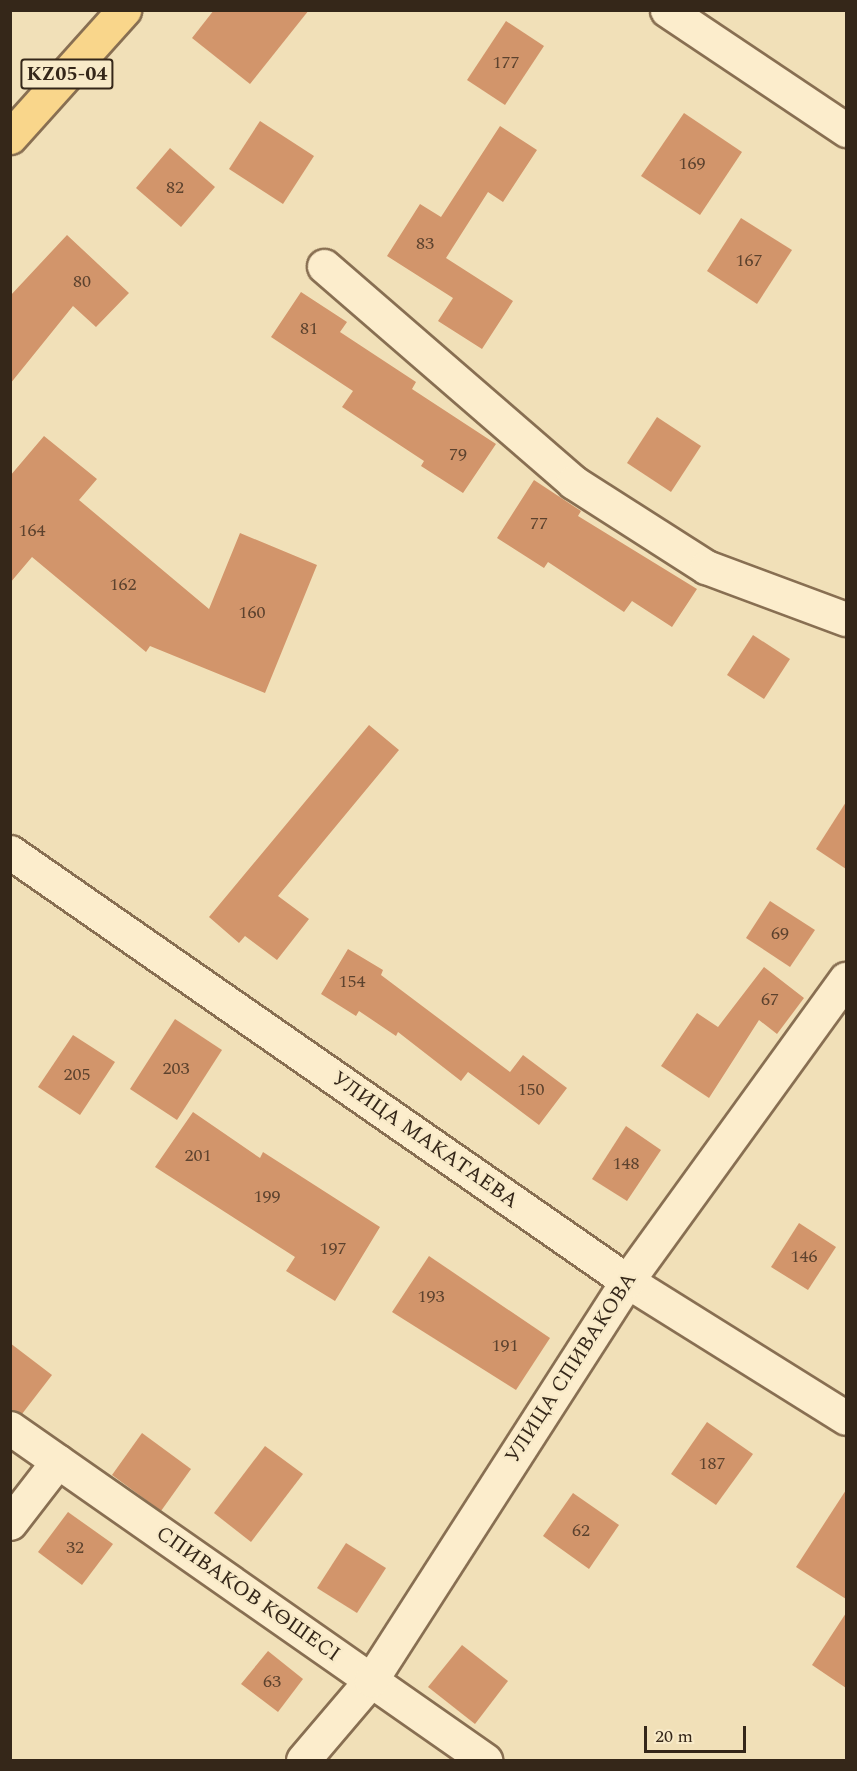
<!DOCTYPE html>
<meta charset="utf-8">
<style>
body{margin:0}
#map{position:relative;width:857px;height:1771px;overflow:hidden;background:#f1e0b8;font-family:Spectral,serif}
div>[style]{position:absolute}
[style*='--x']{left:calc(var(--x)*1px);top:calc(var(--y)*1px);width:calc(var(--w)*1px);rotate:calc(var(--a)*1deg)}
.building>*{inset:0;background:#d2956b}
.roads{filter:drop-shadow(2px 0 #886f52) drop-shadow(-2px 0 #886f52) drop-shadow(0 2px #886f52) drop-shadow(0 -2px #886f52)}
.minor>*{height:33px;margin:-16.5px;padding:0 16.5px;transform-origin:16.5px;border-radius:16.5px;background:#fcedcc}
.major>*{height:33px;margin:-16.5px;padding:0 16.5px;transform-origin:16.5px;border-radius:16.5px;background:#f9d68b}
span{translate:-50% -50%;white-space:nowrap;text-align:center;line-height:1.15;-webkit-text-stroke:4.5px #f8eac8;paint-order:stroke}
.number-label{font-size:18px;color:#5c422e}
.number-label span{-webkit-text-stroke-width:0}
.shield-label span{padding:2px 4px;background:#f8eac8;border:2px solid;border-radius:4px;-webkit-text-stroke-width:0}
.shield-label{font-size:20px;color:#352719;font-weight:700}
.street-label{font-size:21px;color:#352719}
.frame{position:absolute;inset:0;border:12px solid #352719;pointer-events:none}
.scale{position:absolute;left:644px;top:1726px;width:102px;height:27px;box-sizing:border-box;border:3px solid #352719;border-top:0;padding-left:8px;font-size:18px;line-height:21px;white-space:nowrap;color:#352719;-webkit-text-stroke:4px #f8eac8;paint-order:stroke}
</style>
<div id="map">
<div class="building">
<div style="clip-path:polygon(214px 10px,309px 10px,250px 84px,192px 38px)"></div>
<div style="clip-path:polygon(506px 21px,544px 46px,505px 105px,467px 80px)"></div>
<div style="clip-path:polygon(684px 113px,742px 152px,700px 215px,641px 176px)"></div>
<div style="clip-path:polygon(260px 121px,314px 156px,283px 204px,229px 169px)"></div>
<div style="clip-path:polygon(500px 126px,537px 150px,503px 202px,488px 192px,446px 258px,513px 301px,482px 349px,438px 321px,453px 298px,387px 256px,420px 204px,441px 217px)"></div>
<div style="clip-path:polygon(170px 148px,215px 187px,181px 227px,136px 188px)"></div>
<div style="clip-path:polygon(741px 218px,792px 250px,757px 304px,707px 271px)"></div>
<div style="clip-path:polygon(67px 235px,129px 293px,96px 327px,73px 306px,10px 384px,10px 296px)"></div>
<div style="clip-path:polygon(301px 292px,347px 322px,340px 332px,416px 382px,412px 389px,496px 444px,463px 493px,421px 466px,424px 461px,342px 407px,353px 391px,271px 337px)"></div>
<div style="clip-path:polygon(657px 417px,701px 446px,671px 492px,627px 463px)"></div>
<div style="clip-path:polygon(44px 436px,97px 479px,79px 500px,209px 609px,240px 533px,317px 565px,265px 693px,150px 646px,146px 652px,32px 557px,10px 583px,10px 476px)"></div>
<div style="clip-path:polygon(534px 480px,581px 511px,578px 516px,697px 589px,672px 627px,632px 601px,624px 612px,548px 562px,544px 568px,497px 538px)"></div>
<div style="clip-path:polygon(753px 635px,790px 659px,764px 699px,727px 675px)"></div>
<div style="clip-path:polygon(369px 725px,399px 750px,278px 896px,309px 919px,277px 960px,245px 936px,239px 943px,209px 917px)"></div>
<div style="clip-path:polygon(846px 802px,846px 869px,816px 849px)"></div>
<div style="clip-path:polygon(770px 901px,815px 930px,790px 967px,746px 938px)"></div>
<div style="clip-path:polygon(348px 949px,383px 970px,381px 975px,510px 1072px,523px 1055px,567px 1088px,539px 1125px,468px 1072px,461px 1081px,398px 1032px,396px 1036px,359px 1011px,356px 1016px,321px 994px)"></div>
<div style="clip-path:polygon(764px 967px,804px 998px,777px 1034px,759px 1020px,709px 1098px,661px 1066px,697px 1013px,718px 1027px)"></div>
<div style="clip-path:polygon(175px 1019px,222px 1050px,177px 1120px,130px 1089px)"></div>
<div style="clip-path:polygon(73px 1035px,115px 1062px,80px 1115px,38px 1087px)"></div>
<div style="clip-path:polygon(193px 1112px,260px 1158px,263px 1152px,380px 1227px,335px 1301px,286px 1271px,295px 1257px,155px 1167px)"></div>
<div style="clip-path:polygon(626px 1126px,661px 1150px,627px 1201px,592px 1179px)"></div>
<div style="clip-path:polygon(799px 1223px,836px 1247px,808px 1290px,771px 1267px)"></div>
<div style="clip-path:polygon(429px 1256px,550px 1338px,516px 1390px,392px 1312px)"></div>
<div style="clip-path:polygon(10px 1343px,52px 1375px,22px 1414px,10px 1409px)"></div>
<div style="clip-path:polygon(707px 1422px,753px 1454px,716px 1505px,671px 1474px)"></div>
<div style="clip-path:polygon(142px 1433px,191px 1469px,161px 1511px,112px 1475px)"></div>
<div style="clip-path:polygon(265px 1446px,303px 1474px,251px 1542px,214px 1513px)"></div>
<div style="clip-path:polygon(846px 1490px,846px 1599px,796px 1567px)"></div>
<div style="clip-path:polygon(573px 1493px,619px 1525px,589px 1569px,543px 1536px)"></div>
<div style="clip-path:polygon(68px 1512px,113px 1544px,82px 1585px,38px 1552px)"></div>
<div style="clip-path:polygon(346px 1543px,386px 1568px,357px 1613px,317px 1588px)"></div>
<div style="clip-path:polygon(846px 1613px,846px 1688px,812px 1665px)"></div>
<div style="clip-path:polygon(462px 1645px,508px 1681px,475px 1724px,428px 1687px)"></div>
<div style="clip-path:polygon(268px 1651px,303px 1679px,278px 1712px,241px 1684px)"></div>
</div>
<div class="roads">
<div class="minor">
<div style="--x:667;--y:10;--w:216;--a:33.8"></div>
<div style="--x:324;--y:266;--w:330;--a:40.9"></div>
<div style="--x:573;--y:482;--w:158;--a:32.6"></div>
<div style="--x:706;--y:567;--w:149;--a:20.4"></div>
<div style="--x:10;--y:852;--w:751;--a:34.81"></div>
<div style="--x:627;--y:1281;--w:258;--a:32"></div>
<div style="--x:10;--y:1428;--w:580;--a:34.95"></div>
<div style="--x:10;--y:1523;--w:78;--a:-52.3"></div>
<div style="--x:303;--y:1760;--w:105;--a:-49.6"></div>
<div style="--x:371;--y:1680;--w:474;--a:-57.3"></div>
<div style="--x:627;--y:1281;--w:373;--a:-54.1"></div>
</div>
<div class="major">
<div style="--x:10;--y:137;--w:171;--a:-48.1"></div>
</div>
</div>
<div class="number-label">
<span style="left:506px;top:63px">177</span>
<span style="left:692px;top:164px">169</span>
<span style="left:175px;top:188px">82</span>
<span style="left:425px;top:244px">83</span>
<span style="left:749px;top:261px">167</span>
<span style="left:82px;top:282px">80</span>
<span style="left:309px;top:329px">81</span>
<span style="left:458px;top:455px">79</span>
<span style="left:539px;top:524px">77</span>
<span style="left:32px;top:531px">164</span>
<span style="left:123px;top:585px">162</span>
<span style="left:252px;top:613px">160</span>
<span style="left:780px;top:934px">69</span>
<span style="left:352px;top:982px">154</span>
<span style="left:770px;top:1000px">67</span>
<span style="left:176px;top:1069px">203</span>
<span style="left:77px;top:1075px">205</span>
<span style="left:531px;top:1090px">150</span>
<span style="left:198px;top:1156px">201</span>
<span style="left:626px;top:1164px">148</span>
<span style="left:267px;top:1197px">199</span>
<span style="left:333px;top:1249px">197</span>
<span style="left:804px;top:1257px">146</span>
<span style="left:431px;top:1297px">193</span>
<span style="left:505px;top:1346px">191</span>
<span style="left:712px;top:1464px">187</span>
<span style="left:581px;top:1531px">62</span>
<span style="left:75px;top:1548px">32</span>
<span style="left:272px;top:1682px">63</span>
</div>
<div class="shield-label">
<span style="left:67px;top:74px">KZ05-04</span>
</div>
<div class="street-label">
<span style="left:425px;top:1140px;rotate:35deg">УЛИЦА МАКАТАЕВА</span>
<span style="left:571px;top:1368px;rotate:-57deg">УЛИЦА СПИВАКОВА</span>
<span style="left:248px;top:1594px;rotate:35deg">СПИВАКОВ КӨШЕСІ</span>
</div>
<div class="frame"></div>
<div class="scale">20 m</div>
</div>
